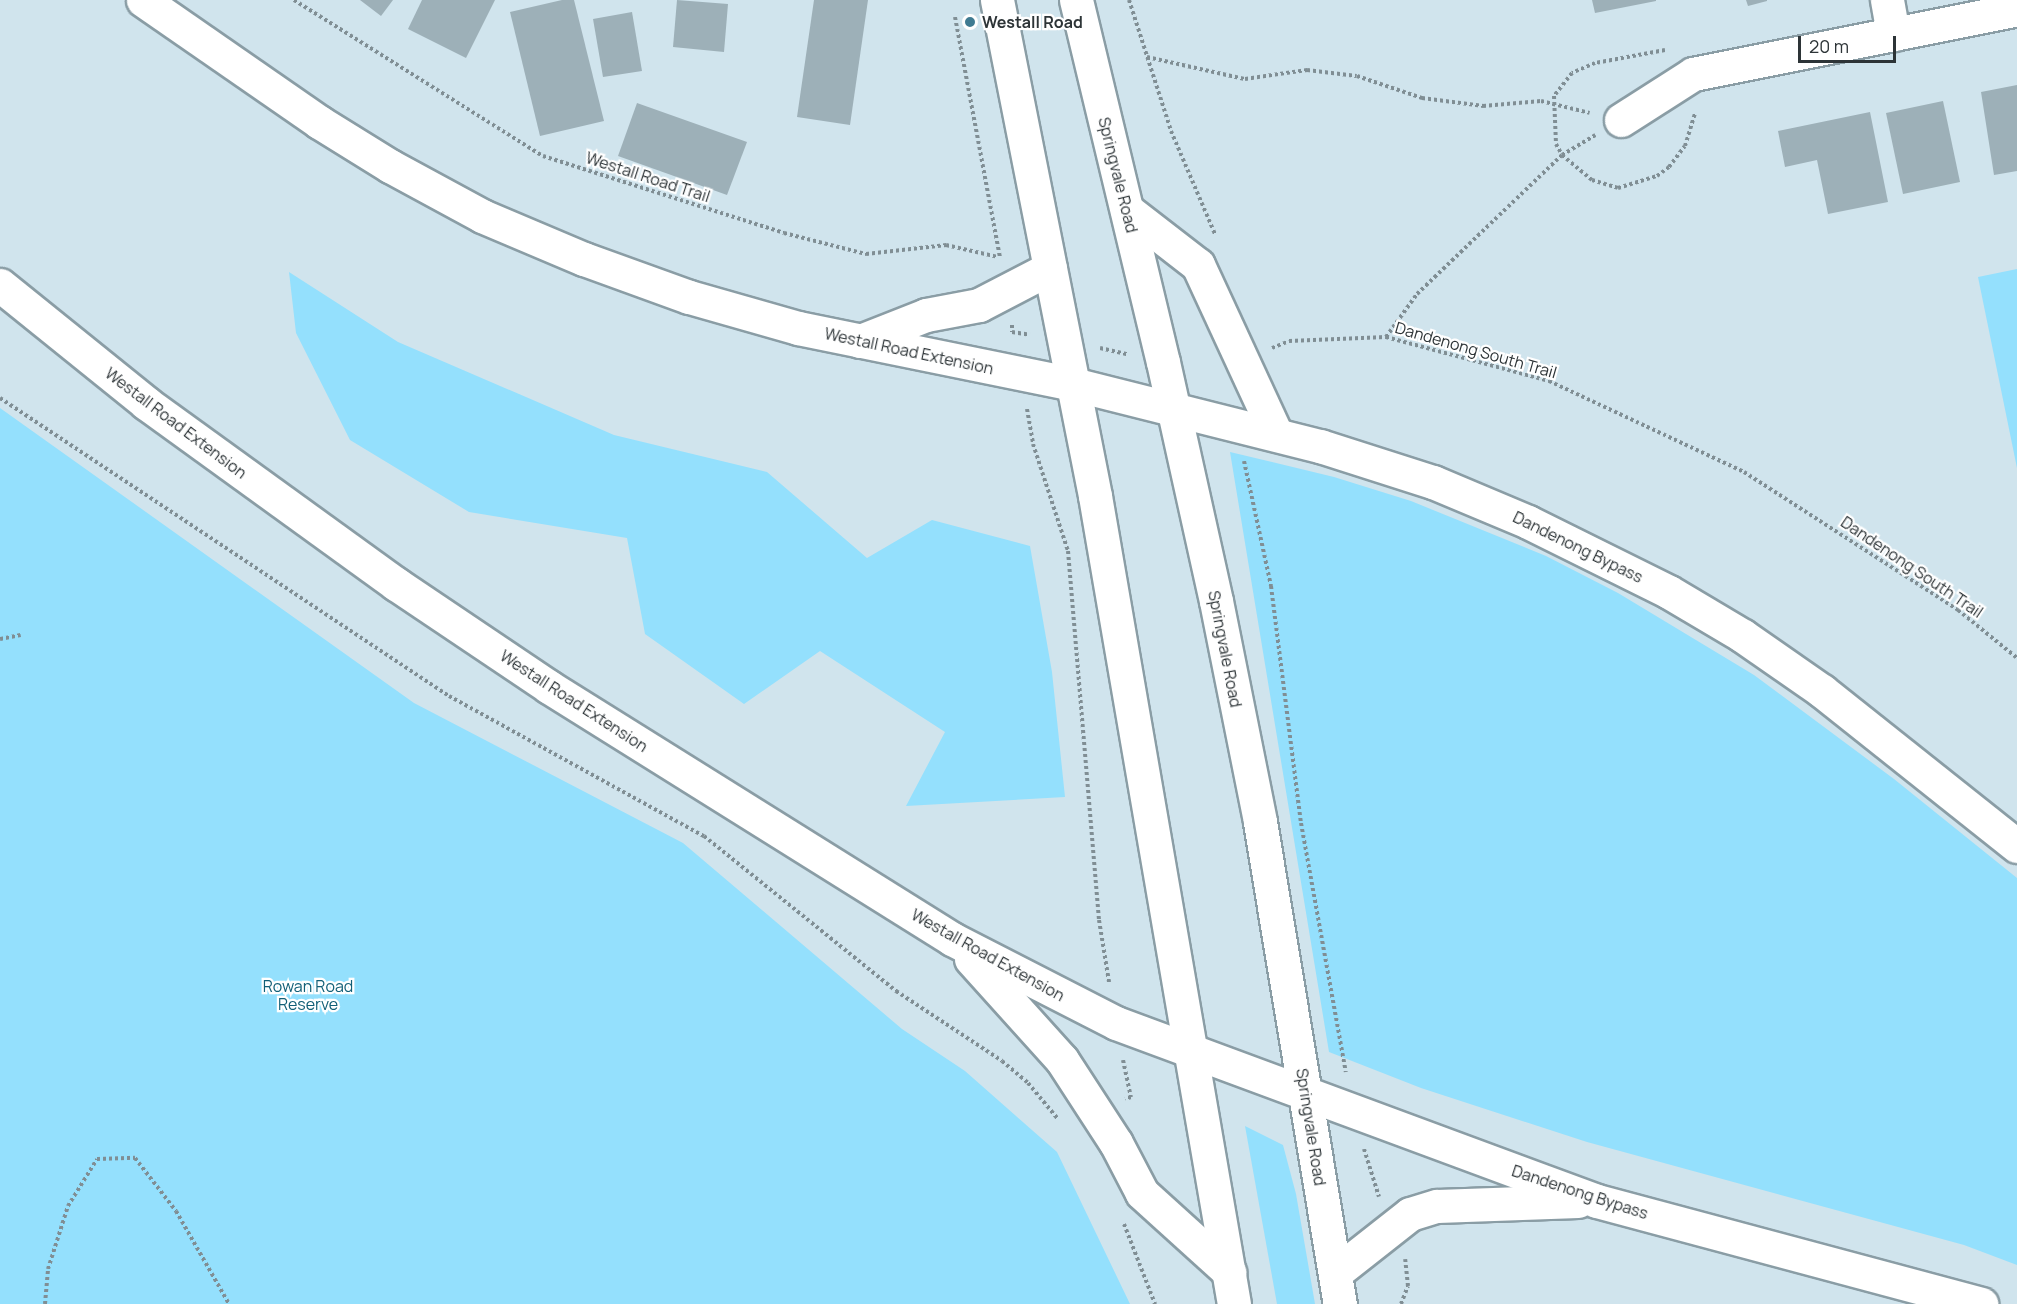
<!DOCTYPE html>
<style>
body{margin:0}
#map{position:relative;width:2017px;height:1304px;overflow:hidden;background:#d0e4ed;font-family:Manrope,sans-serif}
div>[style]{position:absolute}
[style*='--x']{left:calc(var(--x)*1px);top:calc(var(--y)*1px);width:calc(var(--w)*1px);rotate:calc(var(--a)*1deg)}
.green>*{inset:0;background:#94e0fd}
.building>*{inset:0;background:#9db0b8}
.path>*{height:4px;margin-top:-2px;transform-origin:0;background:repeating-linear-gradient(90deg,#808e94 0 3px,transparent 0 6px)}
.roads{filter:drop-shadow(2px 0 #8a9da5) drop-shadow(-2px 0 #8a9da5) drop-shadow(0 2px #8a9da5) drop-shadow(0 -2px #8a9da5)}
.minor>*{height:33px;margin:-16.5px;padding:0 16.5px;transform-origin:16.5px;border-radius:16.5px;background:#fff}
.highway>*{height:33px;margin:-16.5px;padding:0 16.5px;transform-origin:16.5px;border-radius:16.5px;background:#fff}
.dots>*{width:16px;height:16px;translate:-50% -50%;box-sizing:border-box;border:3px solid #fff;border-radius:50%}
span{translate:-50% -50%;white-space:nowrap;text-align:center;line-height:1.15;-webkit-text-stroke:4.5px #fff;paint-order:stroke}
.poi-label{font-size:16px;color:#2d3437;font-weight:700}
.left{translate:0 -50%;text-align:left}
.street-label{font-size:16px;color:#2d3437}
.park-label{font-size:16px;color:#115f77}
.scale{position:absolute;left:1798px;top:36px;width:98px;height:27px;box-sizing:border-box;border:3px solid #2d3437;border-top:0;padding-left:8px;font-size:18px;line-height:21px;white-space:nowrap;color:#2d3437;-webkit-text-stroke:4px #fff;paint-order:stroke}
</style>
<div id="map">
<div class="green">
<div style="clip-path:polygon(2017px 269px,2017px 468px,1978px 277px)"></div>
<div style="clip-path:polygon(289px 272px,398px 342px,614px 435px,767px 472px,867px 558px,932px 520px,1030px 546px,1052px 672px,1065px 797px,906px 806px,945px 732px,820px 651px,744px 704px,645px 634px,627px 538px,469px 512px,350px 440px,296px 333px)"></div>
<div style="clip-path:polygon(0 408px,414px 703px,683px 843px,902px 1029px,965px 1071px,1057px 1152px,1130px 1304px,0 1304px)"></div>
<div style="clip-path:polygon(1230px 452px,1334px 477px,1411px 501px,1546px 556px,1618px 593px,1754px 675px,1894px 779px,2017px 878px,2017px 1265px,1964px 1245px,1587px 1142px,1421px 1088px,1329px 1052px)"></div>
<div style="clip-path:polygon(1245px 1126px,1283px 1145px,1296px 1194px,1315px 1304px,1277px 1304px)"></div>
</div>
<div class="building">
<div style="clip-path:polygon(360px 0,393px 0,381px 16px)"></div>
<div style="clip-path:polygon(422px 0,495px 0,466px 58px,408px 29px)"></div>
<div style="clip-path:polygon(562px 0,574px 0,604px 121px,540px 136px,510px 12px)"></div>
<div style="clip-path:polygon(677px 0,728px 4px,724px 52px,673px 47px)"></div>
<div style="clip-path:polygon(814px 0,868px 0,850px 125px,797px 117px)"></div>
<div style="clip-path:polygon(1592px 0,1656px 0,1656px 1px,1595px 13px)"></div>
<div style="clip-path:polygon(1746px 0,1767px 0,1767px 1px,1748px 6px)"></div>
<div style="clip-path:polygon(632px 12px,642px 71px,603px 77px,593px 19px)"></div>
<div style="clip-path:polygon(2017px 85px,2017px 171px,1994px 175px,1981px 92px)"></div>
<div style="clip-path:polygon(1943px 101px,1960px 182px,1903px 194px,1886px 113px)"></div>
<div style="clip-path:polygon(637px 103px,747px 142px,727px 195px,618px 156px)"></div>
<div style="clip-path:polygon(1870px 112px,1888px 202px,1828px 214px,1817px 160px,1785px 167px,1778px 131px)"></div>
</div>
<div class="path">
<div style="--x:294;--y:0;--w:294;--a:32.1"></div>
<div style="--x:543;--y:156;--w:253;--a:17.7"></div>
<div style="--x:784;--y:233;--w:85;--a:14.4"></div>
<div style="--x:866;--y:254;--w:81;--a:-6.4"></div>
<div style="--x:946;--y:245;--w:53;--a:13"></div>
<div style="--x:1129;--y:0;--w:138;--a:72.2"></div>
<div style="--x:1171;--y:131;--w:112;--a:66.9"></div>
<div style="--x:955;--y:17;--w:244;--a:79.4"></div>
<div style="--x:1665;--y:50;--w:71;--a:169.5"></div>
<div style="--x:1595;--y:63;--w:25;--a:157"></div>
<div style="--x:1572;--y:73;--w:29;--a:128"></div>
<div style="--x:1554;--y:96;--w:48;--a:87.6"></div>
<div style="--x:1556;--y:144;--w:13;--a:61"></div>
<div style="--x:1562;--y:155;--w:39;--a:40"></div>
<div style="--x:1592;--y:180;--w:27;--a:17"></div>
<div style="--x:1618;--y:188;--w:41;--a:-17.1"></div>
<div style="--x:1657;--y:176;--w:15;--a:-37"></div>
<div style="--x:1669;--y:167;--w:26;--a:-53"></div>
<div style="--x:1685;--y:146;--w:34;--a:-73"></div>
<div style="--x:1147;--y:57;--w:100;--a:12.7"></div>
<div style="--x:1245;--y:79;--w:63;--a:-8.3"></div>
<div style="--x:1307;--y:70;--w:50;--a:6.8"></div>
<div style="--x:1357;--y:76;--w:69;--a:18.7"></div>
<div style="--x:1422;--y:98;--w:62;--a:7.5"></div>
<div style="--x:1483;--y:106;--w:58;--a:-4.9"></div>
<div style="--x:1541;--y:101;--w:50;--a:13.8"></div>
<div style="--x:1012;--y:325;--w:7;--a:90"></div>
<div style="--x:1012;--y:332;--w:18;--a:9"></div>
<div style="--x:1386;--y:337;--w:53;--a:-54.2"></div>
<div style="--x:1417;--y:294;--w:201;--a:-43.8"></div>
<div style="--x:1562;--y:155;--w:39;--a:-31"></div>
<div style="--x:1100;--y:348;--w:28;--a:13"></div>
<div style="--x:1272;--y:348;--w:18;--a:-22"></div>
<div style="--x:1289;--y:341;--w:97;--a:-2.4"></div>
<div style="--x:1386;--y:337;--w:169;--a:15.1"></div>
<div style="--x:1549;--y:381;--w:215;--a:25"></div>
<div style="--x:1744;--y:472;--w:255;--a:32.8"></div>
<div style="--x:1958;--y:610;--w:76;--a:39.1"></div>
<div style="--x:0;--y:398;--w:539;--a:33.57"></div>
<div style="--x:449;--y:696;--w:291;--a:28.8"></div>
<div style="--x:704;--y:836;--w:247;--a:38.9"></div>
<div style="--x:896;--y:991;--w:127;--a:33.4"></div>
<div style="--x:1002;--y:1061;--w:34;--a:40"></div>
<div style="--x:1028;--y:1083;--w:47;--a:50.2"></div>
<div style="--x:1027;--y:409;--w:36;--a:80"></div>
<div style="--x:1033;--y:444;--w:113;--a:71.9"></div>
<div style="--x:1068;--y:551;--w:370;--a:85.2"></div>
<div style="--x:1099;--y:920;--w:63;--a:80.8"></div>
<div style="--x:1244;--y:461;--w:128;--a:77.8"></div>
<div style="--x:1271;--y:586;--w:239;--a:82.8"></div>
<div style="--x:1301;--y:823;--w:253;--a:79.8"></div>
<div style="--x:0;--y:639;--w:21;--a:-11"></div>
<div style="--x:1123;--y:1060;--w:38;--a:78"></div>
<div style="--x:1131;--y:1097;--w:6;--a:162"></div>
<div style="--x:1364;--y:1149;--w:50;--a:72.6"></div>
<div style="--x:1124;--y:1224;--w:86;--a:68.8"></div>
<div style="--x:45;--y:1304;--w:35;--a:-85"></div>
<div style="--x:48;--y:1269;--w:66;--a:-72.4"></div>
<div style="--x:68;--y:1206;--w:55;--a:-58.3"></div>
<div style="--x:97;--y:1159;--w:38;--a:-2"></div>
<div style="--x:135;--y:1158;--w:67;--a:52.3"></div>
<div style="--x:176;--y:1211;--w:107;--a:60.3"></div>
<div style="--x:1401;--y:1304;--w:19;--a:-69"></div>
<div style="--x:1408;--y:1286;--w:27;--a:-96"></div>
</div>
<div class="roads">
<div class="minor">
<div style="--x:1887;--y:0;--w:35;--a:80"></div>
<div style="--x:1621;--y:120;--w:85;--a:-32.6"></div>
<div style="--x:1693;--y:74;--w:330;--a:-11.3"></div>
</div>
<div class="highway">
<div style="--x:143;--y:0;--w:214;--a:34.7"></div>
<div style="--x:319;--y:122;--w:84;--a:31.8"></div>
<div style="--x:390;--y:166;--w:105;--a:28.5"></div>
<div style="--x:482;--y:216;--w:111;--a:22.9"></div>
<div style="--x:584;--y:259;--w:112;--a:19.9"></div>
<div style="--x:689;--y:297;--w:113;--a:15.9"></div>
<div style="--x:798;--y:328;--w:281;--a:11.5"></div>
<div style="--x:1073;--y:384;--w:255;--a:14.1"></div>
<div style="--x:1320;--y:446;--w:119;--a:17.7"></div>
<div style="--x:1433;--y:482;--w:103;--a:22.8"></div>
<div style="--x:1528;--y:522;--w:157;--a:26.4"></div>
<div style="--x:1669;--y:592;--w:86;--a:30.7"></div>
<div style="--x:1743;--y:636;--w:96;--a:34.8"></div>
<div style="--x:1822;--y:691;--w:249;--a:38.5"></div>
<div style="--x:997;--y:0;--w:506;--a:78.82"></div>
<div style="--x:1095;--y:496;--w:820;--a:80.24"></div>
<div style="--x:1076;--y:0;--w:372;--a:76.5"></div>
<div style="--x:1163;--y:362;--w:245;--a:77.5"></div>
<div style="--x:1216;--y:601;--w:225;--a:78.7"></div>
<div style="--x:1260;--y:822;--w:489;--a:80.6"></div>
<div style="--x:1127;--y:210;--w:90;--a:37.8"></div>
<div style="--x:1198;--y:265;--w:186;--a:65.2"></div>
<div style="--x:0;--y:285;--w:188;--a:38.9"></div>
<div style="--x:146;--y:403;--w:309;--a:35.9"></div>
<div style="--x:396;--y:584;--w:184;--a:33.9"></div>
<div style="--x:549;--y:687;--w:475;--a:32"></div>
<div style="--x:952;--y:939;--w:184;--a:27.1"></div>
<div style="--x:1116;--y:1023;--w:513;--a:20.31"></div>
<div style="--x:1597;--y:1201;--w:398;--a:15"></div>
<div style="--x:860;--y:341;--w:71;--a:-21.5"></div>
<div style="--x:926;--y:315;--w:54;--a:-10.7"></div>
<div style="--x:979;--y:305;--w:80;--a:-27.5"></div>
<div style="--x:971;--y:959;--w:136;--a:48"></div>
<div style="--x:1062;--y:1060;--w:99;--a:57"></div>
<div style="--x:1116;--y:1143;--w:56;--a:62.5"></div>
<div style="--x:1142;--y:1193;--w:118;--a:42.2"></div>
<div style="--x:1335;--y:1273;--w:95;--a:-38.2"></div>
<div style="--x:1410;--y:1214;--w:28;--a:-17"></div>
<div style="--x:1437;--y:1206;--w:141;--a:-2"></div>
</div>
</div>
<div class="dots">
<div style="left:970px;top:22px;background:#3f7b92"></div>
</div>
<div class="poi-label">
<span class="left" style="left:982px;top:22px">Westall Road</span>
</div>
<div class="street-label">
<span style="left:1118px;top:175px;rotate:76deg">Springvale Road</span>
<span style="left:648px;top:177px;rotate:18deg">Westall Road Trail</span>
<span style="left:1476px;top:350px;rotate:16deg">Dandenong South Trail</span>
<span style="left:909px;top:351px;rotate:12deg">Westall Road Extension</span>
<span style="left:176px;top:423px;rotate:37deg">Westall Road Extension</span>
<span style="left:1578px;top:547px;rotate:26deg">Dandenong Bypass</span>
<span style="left:1912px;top:567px;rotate:34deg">Dandenong South Trail</span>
<span style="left:1225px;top:649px;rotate:79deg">Springvale Road</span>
<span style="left:574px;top:701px;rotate:33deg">Westall Road Extension</span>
<span style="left:988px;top:955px;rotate:29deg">Westall Road Extension</span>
<span style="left:1311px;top:1127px;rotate:81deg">Springvale Road</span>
<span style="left:1580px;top:1192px;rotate:18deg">Dandenong Bypass</span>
</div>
<div class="park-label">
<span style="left:308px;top:995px">Rowan Road<br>Reserve</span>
</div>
<div class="scale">20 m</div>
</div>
